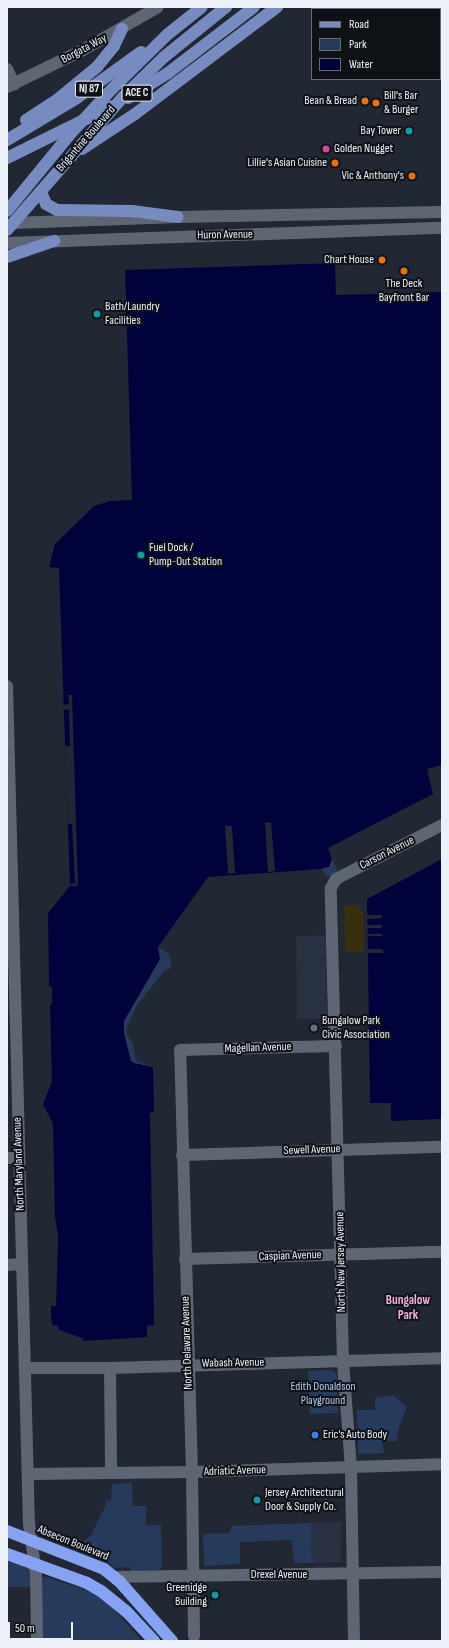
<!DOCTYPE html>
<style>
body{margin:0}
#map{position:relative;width:449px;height:1648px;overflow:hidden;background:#212833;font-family:"Sofia Sans Condensed",sans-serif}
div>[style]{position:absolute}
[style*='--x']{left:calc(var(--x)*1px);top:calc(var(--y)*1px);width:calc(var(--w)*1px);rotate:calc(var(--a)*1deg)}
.built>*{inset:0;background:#283242}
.green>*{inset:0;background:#263b5c}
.sand>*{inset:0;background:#372f0e}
.water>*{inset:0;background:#00033b}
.pier>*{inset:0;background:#212833}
.minor>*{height:12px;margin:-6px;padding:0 6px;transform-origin:6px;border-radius:6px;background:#5e6673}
.major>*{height:12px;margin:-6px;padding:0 6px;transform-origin:6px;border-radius:6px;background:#768bc0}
.highway>*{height:12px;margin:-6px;padding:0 6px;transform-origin:6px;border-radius:6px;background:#86a3f3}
.dots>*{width:11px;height:11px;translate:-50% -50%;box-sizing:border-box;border:2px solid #0e1116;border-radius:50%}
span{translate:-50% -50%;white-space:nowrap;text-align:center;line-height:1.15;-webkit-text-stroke:4px #0e1116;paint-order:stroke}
.shield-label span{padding:1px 3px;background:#0e1116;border:1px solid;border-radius:3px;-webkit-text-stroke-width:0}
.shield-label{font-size:11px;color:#ecf1f9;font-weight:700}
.street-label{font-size:12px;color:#ecf1f9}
.poi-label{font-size:12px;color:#ecf1f9}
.left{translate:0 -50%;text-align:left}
.right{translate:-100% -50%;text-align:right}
.park-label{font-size:12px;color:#b6ccef}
.neighbourhood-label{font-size:13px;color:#f4afdd;font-weight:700}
.frame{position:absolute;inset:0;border:8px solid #ecf1f9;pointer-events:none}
.legend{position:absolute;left:311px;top:8px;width:130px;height:72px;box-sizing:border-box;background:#0e1116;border:1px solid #676b71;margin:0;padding:5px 7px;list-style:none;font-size:12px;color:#ecf1f9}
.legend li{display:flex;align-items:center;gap:8px;height:20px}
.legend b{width:20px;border:1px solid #676b71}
.scale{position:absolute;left:8px;top:1622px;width:65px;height:18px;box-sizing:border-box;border:2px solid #ecf1f9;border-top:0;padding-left:5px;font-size:12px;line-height:14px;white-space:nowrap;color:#ecf1f9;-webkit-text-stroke:3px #0e1116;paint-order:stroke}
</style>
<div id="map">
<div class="built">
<div style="clip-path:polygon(328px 935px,329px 951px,326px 952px,327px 1018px,297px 1019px,296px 936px)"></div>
<div style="clip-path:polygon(341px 1522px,342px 1562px,312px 1563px,311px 1523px)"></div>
</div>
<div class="green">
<div style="clip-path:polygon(328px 848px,338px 872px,327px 877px,321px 869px,313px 870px)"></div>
<div style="clip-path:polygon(158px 947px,170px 955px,171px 968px,165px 970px,137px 1005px,127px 1027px,127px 1035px,133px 1044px,136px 1061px,153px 1067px,153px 1083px,111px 1052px,110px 1036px)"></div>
<div style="clip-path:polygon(333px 1370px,337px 1374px,338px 1413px,310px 1414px,308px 1371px)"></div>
<div style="clip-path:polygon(393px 1395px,407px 1407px,398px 1430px,397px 1441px,382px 1441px,384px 1453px,358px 1454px,357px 1410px,375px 1410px,375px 1398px)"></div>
<div style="clip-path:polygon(132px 1483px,133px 1506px,146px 1506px,146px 1525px,161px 1525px,162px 1568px,160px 1568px,159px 1570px,131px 1571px,130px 1567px,115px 1568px,102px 1558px,82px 1547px,84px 1541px,91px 1535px,105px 1507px,106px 1501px,111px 1500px,112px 1484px)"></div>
<div style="clip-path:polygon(311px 1523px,312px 1563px,294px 1563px,292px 1540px,240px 1542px,240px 1564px,204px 1566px,203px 1534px,230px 1533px,231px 1526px)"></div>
<div style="clip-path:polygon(7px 1561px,29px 1568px,31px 1572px,31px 1587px,7px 1587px)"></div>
<div style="clip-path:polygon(46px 1577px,92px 1592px,109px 1604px,142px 1641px,41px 1641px,41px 1578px)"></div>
</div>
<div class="sand">
<div style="clip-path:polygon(344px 906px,357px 906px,363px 911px,364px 952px,345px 952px)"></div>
</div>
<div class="water">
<div style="clip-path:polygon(335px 263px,336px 295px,442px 292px,442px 765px,427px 769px,433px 794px,328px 848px,332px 859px,329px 867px,321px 869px,208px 877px,158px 947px,160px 959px,124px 1021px,124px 1033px,131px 1061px,134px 1063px,153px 1067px,154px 1112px,150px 1113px,154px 1325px,147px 1326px,147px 1337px,84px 1341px,82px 1338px,59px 1330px,58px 1326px,52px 1325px,51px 1315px,51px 1306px,56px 1306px,58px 1237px,55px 1216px,53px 1124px,43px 1104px,52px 1082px,50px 1005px,52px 1004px,52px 987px,49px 986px,48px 913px,70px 886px,59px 568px,49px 567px,55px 544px,94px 506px,110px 501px,132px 500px,125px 270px)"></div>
<div style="clip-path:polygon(442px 859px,442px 1119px,391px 1121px,391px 1103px,370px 1103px,367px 899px)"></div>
</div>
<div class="pier">
<div style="clip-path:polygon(68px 695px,72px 695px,78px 886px,70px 886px,70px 884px,75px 883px,72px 824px,68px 824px,65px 746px,70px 746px,69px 710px,63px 709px,63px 705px,69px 704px)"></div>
<div style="clip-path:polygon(271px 822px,275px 871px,268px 872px,265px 823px)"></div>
<div style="clip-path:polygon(225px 826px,232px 826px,235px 873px,228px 874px)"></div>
<div style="clip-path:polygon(365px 915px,382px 915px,382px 918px,367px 919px,367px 925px,382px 925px,382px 928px,367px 928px,367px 934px,382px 934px,382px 936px,367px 936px,367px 949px,382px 949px,384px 953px,365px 953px)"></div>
</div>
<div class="minor">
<div style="--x:7;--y:69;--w:17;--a:65"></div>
<div style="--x:7;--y:87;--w:85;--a:-26"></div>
<div style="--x:83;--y:50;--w:86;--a:-29.8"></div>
<div style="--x:13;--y:223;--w:165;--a:-2.1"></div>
<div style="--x:178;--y:217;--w:264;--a:-1.1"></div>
<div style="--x:7;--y:243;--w:435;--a:-2"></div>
<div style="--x:7;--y:686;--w:838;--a:88.5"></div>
<div style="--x:29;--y:1524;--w:50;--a:82"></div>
<div style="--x:36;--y:1574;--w:67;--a:89.1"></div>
<div style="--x:182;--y:1155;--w:260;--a:-1.8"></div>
<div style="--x:7;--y:1158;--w:12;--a:0"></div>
<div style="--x:185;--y:1259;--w:257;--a:-1.6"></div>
<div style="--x:7;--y:1265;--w:15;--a:-4"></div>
<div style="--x:25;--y:1368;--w:85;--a:0"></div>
<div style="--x:110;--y:1368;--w:332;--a:-1.7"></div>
<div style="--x:110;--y:1368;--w:104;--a:89.4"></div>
<div style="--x:28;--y:1474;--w:164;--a:-0.7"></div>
<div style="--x:192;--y:1472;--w:250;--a:-1.8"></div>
<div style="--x:116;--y:1577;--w:326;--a:-0.9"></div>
<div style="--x:194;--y:1636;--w:164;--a:-90.7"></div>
<div style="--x:192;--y:1472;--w:422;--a:-91.6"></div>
<div style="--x:180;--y:1050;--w:156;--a:-1.5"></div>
<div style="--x:354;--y:1641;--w:173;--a:-91"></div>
<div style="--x:351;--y:1468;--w:107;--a:-94.3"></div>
<div style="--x:343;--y:1361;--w:473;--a:-91.5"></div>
<div style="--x:331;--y:888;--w:10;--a:-61"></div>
<div style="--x:336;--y:879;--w:119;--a:-27"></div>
</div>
<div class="major">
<div style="--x:128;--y:98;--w:47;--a:-32"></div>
<div style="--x:168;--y:73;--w:108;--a:-37.5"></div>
<div style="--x:26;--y:120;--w:37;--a:-33"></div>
<div style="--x:57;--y:100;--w:52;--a:-39.5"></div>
<div style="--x:97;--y:67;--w:27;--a:-51"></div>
<div style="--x:114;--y:46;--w:19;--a:-65"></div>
<div style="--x:7;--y:140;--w:82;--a:-31"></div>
<div style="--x:77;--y:98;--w:79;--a:-35.7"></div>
<div style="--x:82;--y:149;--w:64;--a:-33.4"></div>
<div style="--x:135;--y:114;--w:178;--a:-37"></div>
<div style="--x:7;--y:158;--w:117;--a:-26.3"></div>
<div style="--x:41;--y:192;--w:13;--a:67"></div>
<div style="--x:46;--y:204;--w:13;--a:29"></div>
<div style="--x:57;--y:210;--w:75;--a:0.8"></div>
<div style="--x:132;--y:211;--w:46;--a:7.4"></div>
<div style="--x:7;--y:211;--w:102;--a:-50.6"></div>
<div style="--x:72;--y:132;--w:59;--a:-47.1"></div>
<div style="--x:112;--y:89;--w:78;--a:-44.5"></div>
<div style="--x:168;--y:34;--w:43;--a:-38.5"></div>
<div style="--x:7;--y:230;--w:176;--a:-48.9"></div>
<div style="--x:123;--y:97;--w:57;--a:-44.3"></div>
<div style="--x:164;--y:57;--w:80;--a:-38.9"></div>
<div style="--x:7;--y:257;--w:50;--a:-18.8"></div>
</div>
<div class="highway">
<div style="--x:7;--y:1531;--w:104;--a:21.4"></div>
<div style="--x:104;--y:1569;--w:21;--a:39"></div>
<div style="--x:120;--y:1582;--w:79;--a:48.6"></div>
<div style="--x:7;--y:1554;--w:85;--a:19.9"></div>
<div style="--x:87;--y:1583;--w:16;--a:30"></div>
<div style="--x:101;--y:1591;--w:33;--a:39"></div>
<div style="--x:127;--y:1612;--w:40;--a:47"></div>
</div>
<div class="dots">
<div style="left:365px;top:101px;background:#e8710a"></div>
<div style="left:376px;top:103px;background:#e8710a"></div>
<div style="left:409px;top:131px;background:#0f9aa8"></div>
<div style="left:326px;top:149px;background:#d1479c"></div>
<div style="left:335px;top:163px;background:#e8710a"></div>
<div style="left:412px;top:176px;background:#e8710a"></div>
<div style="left:382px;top:260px;background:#e8710a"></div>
<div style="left:404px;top:271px;background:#e8710a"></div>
<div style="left:97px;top:314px;background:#0f9aa8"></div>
<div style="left:141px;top:555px;background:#0f9aa8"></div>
<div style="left:314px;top:1028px;background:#5c6f8a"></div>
<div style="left:315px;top:1435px;background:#3f7fe0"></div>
<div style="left:257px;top:1500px;background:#0f9aa8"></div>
<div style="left:215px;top:1595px;background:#0f9aa8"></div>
</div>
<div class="shield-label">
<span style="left:89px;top:89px">NJ 87</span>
<span style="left:137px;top:93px">ACE C</span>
</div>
<div class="street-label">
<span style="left:84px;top:49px;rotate:-28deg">Borgata Way</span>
<span style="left:86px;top:139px;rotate:-49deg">Brigantine Boulevard</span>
<span style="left:225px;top:235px;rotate:-1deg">Huron Avenue</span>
<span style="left:387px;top:853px;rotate:-27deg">Carson Avenue</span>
<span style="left:258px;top:1048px;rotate:-2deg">Magellan Avenue</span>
<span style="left:312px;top:1150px;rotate:-2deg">Sewell Avenue</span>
<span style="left:19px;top:1164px;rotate:-92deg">North Maryland Avenue</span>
<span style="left:290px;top:1256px;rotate:-2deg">Caspian Avenue</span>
<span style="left:341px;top:1262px;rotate:-91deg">North New Jersey Avenue</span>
<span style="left:187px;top:1343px;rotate:-92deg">North Delaware Avenue</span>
<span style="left:233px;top:1363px;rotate:-1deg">Wabash Avenue</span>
<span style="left:235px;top:1471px;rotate:-2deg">Adriatic Avenue</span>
<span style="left:73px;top:1543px;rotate:22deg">Absecon Boulevard</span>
<span style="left:279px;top:1575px">Drexel Avenue</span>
</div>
<div class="poi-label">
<span class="left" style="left:384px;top:103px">Bill's Bar<br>&amp; Burger</span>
<span class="right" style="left:357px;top:101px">Bean &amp; Bread</span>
<span class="right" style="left:401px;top:131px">Bay Tower</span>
<span class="left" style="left:334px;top:149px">Golden Nugget</span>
<span class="right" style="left:327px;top:163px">Lillie's Asian Cuisine</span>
<span class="right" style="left:404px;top:176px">Vic &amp; Anthony's</span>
<span class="right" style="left:374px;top:260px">Chart House</span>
<span style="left:404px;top:291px">The Deck<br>Bayfront Bar</span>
<span class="left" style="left:105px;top:314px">Bath/Laundry<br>Facilities</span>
<span class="left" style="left:149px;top:555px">Fuel Dock /<br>Pump-Out Station</span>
<span class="left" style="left:322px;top:1028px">Bungalow Park<br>Civic Association</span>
<span class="left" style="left:323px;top:1435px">Eric's Auto Body</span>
<span class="left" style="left:265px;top:1500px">Jersey Architectural<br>Door &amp; Supply Co.</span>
<span class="right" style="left:207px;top:1595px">Greenidge<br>Building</span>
</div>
<div class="park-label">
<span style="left:323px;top:1394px">Edith Donaldson<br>Playground</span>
</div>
<div class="neighbourhood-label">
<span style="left:408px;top:1308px">Bungalow<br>Park</span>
</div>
<div class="frame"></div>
<ul class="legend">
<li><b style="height:5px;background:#768bc0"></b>Road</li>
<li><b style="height:11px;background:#263b5c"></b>Park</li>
<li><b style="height:11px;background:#00033b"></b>Water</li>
</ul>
<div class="scale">50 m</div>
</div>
